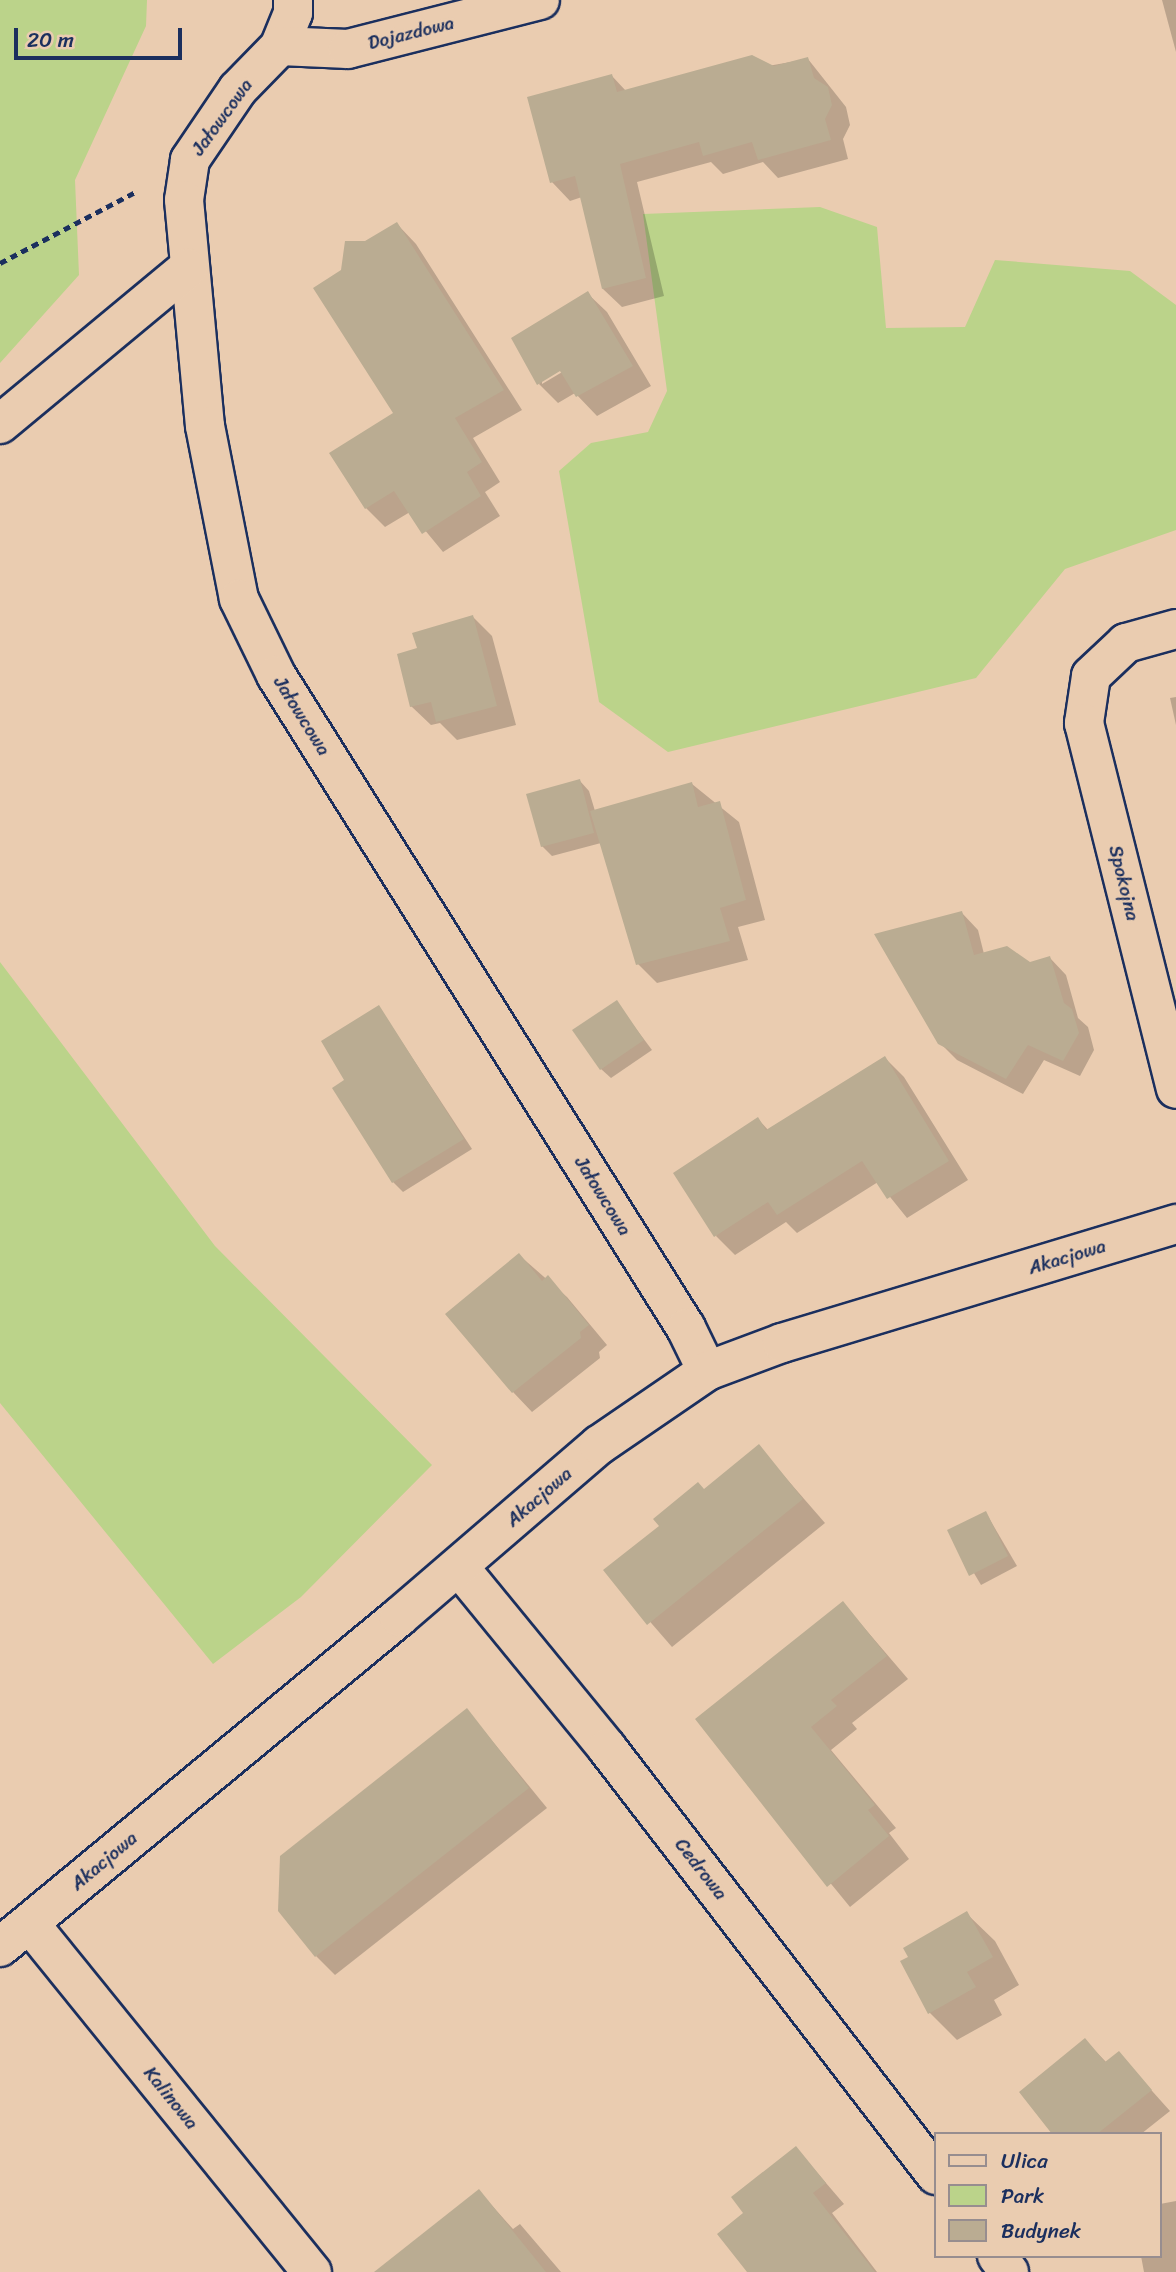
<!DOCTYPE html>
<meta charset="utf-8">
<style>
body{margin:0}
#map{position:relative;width:1176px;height:2272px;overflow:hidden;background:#eaccb0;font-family:Sriracha,sans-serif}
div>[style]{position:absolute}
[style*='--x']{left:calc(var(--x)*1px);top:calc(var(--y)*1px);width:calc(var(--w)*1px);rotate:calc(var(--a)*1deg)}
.green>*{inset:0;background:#bbd38a}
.shadow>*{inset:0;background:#0003}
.building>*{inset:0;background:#baac92}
.path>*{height:4.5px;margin-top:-2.25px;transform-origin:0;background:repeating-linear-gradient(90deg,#1b2f5e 0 7px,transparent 0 12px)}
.roads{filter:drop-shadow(2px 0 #1b2f5e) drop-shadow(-2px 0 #1b2f5e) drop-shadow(0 2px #1b2f5e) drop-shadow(0 -2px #1b2f5e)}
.minor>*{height:38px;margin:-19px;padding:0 19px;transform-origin:19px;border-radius:19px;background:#eaccb0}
span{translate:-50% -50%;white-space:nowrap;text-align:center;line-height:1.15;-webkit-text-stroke:6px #eaccb0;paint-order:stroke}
.street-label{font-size:19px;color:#1b2f5e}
.legend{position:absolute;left:934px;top:2132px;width:228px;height:126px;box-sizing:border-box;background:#eaccb0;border:2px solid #978d8f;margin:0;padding:9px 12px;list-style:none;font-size:21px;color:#1b2f5e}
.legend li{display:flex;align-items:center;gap:14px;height:35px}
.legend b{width:35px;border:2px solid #978d8f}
.scale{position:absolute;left:14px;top:28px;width:168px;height:32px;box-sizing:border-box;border:4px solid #1b2f5e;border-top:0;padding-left:9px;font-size:21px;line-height:24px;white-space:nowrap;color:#1b2f5e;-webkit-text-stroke:5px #eaccb0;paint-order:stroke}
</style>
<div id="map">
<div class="green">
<div style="clip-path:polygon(0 0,147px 0,146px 26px,75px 180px,79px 275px,0 363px)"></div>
<div style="clip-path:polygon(820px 207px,877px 227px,886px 328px,965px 327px,995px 260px,1130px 271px,1176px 305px,1176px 530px,1065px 569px,976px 678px,668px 752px,599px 702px,559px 471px,591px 443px,648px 432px,667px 391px,643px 214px)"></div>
<div style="clip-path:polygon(0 962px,215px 1246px,432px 1465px,301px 1597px,213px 1664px,0 1403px)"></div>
</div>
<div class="shadow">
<div style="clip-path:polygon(1162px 0,1176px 0,1176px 52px)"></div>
<div style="clip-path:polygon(808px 59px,846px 107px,850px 125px,843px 139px,848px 159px,778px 178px,763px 162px,723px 174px,711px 162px,637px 182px,664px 296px,622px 307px,603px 289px,582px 197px,570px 201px,552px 182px,612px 76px,626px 91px)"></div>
<div style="clip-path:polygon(397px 224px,416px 244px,522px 410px,473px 438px,500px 482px,485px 492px,500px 516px,443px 552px,410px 512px,385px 527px,366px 508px,395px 414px,343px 271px,366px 242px)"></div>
<div style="clip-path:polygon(evenodd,587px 293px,607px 312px,651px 386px,597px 416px,575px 393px,558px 403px,539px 384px,587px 293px,567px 365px,569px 368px,542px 384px,542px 380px,567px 365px)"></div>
<div style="clip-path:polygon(473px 617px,492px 636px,516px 725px,457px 740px,440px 723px,431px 725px,411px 706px,420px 650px)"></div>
<div style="clip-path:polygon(1176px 697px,1176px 725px,1170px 698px)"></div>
<div style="clip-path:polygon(580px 781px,589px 791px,595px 811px,692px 784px,739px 822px,765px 920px,738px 927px,748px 960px,657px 983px,638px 964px,601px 843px,552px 856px,542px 846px)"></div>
<div style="clip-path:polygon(962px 913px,978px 930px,984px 954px,1029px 964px,1050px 958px,1066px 975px,1078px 1018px,1088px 1027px,1094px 1050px,1080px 1076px,1044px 1060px,1023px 1094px,957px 1060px,940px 1043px)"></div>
<div style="clip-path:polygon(616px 1002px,652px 1050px,611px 1078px,601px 1069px)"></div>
<div style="clip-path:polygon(379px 1007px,472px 1149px,403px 1192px,393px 1182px)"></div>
<div style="clip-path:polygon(885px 1058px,904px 1077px,968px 1180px,907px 1218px,878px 1182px,797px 1233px,786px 1222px,735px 1255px,716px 1236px,758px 1119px,769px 1131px)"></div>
<div style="clip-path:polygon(519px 1255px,567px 1297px,607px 1345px,599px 1352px,600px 1358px,532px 1412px,513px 1392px)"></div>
<div style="clip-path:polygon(759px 1447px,825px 1523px,672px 1647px,606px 1571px)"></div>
<div style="clip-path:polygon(986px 1513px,1017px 1566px,981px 1585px,949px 1531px)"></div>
<div style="clip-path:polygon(843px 1603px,908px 1679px,852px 1723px,857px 1729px,831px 1750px,896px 1828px,889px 1833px,909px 1859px,850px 1907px,697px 1720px)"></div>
<div style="clip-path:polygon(467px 1710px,547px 1808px,335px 1975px,316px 1956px)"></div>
<div style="clip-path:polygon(967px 1914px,995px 1941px,1019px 1985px,994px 2000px,1002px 2015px,957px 2040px,930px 2013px,902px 1962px)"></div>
<div style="clip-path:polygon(1085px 2040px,1107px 2063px,1119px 2054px,1170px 2111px,1141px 2134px,1054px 2134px)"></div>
<div style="clip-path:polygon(796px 2148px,844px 2204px,832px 2213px,877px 2272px,749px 2272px)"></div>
<div style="clip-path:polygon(479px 2191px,513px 2229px,520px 2224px,561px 2272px,418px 2272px)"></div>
<div style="clip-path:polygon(1176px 2201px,1176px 2272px,1144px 2272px,1141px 2256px,1160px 2256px,1160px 2204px)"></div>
</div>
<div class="building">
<div style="clip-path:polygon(752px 55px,774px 66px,808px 57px,814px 78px,828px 87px,832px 105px,825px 119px,831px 140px,758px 160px,752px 142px,703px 156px,699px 142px,620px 164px,646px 278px,602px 289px,575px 176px,550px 183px,527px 97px,612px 74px,617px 92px)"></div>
<div style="clip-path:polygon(397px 222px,504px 390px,455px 418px,482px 462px,467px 472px,481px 496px,422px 534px,394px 491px,365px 509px,329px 453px,393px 413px,313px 288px,341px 270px,345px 241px,365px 241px)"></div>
<div style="clip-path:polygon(588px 291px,633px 366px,576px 397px,560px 371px,537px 385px,511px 338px)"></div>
<div style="clip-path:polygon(473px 615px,497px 706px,436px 722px,431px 702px,410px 707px,397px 654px,417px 648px,412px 633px)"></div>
<div style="clip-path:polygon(580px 779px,594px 833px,541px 847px,526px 794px)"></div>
<div style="clip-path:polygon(692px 782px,698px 807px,720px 801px,746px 900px,720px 908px,730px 941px,636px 965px,590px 811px)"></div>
<div style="clip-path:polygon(962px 911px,974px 955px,1007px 946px,1030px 962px,1050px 956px,1064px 1003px,1072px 1009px,1079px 1033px,1063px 1061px,1028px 1045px,1006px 1079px,938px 1044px,874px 934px)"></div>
<div style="clip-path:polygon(617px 1000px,644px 1040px,600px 1070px,572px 1030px)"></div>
<div style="clip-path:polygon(379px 1005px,464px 1139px,392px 1183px,332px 1088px,344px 1080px,321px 1041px)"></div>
<div style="clip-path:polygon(885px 1056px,949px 1161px,887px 1199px,862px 1161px,777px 1215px,768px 1202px,714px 1237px,673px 1173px,758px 1117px,766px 1130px)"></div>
<div style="clip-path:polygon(519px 1253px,542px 1281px,548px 1275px,589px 1325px,580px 1332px,581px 1338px,512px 1393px,445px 1314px)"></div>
<div style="clip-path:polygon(759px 1444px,803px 1499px,647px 1625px,603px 1570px,659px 1526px,653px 1519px,698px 1482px,704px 1489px)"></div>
<div style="clip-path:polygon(986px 1511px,1008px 1556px,969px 1576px,947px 1530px)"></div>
<div style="clip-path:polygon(843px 1601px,887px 1656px,831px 1700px,837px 1706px,811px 1727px,875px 1805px,868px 1810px,889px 1836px,827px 1887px,695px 1719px)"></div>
<div style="clip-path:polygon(467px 1708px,529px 1788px,315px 1957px,278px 1911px,280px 1856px)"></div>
<div style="clip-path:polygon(967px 1911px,993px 1957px,967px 1972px,976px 1987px,928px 2014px,900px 1961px,908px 1957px,903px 1948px)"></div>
<div style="clip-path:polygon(1085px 2038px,1105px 2062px,1119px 2051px,1152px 2090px,1097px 2134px,1052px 2134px,1019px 2092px)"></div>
<div style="clip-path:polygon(796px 2146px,826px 2183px,813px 2193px,875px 2272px,747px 2272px,717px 2234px,743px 2213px,731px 2197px)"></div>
<div style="clip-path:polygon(479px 2189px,546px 2272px,374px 2272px)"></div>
</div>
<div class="path">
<div style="--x:0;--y:263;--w:153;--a:-27.7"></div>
</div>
<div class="roads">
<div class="minor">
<div style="--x:293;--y:0;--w:13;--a:90"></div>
<div style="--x:293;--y:13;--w:35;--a:112"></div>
<div style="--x:280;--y:46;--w:60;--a:134.3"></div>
<div style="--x:238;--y:89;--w:86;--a:124.1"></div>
<div style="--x:190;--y:160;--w:40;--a:98.5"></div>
<div style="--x:184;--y:200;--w:227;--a:84.7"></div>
<div style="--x:205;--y:426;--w:176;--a:78.9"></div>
<div style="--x:239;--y:599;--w:85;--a:64"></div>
<div style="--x:276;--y:675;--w:771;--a:57.88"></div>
<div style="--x:686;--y:1328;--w:48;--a:64"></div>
<div style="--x:280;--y:46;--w:68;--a:2.5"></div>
<div style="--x:348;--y:49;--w:198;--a:-14.3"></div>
<div style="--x:0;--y:424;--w:244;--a:-39.7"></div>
<div style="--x:1176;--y:629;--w:52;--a:164.4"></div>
<div style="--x:1126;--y:643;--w:48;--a:136.7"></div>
<div style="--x:1091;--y:676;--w:48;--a:98.5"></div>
<div style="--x:1084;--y:723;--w:377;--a:75.9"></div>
<div style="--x:459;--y:1567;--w:234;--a:50.7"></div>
<div style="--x:607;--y:1748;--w:539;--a:52.39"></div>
<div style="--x:30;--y:1924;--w:448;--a:51"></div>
<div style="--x:0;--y:1947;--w:518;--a:-39.59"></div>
<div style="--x:399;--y:1617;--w:264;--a:-40.7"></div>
<div style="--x:599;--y:1445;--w:131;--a:-34.4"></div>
<div style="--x:707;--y:1371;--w:80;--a:-20.5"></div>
<div style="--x:782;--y:1343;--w:412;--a:-16.8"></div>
<div style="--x:997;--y:2256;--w:20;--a:53"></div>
</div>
</div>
<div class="street-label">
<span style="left:411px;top:33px;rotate:-14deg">Dojazdowa</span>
<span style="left:222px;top:117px;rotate:-54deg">Jałowcowa</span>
<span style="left:302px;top:716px;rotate:58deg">Jałowcowa</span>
<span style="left:1124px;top:883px;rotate:76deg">Spokojna</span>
<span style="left:603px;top:1196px;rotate:58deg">Jałowcowa</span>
<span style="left:1067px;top:1257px;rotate:-17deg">Akacjowa</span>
<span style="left:539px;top:1497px;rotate:-41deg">Akacjowa</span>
<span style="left:104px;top:1861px;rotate:-40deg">Akacjowa</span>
<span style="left:701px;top:1869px;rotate:52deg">Cedrowa</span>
<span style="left:171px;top:2098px;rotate:51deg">Kalinowa</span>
</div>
<ul class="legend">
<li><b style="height:9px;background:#eaccb0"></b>Ulica</li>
<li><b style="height:19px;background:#bbd38a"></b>Park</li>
<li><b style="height:19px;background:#baac92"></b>Budynek</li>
</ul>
<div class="scale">20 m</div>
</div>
